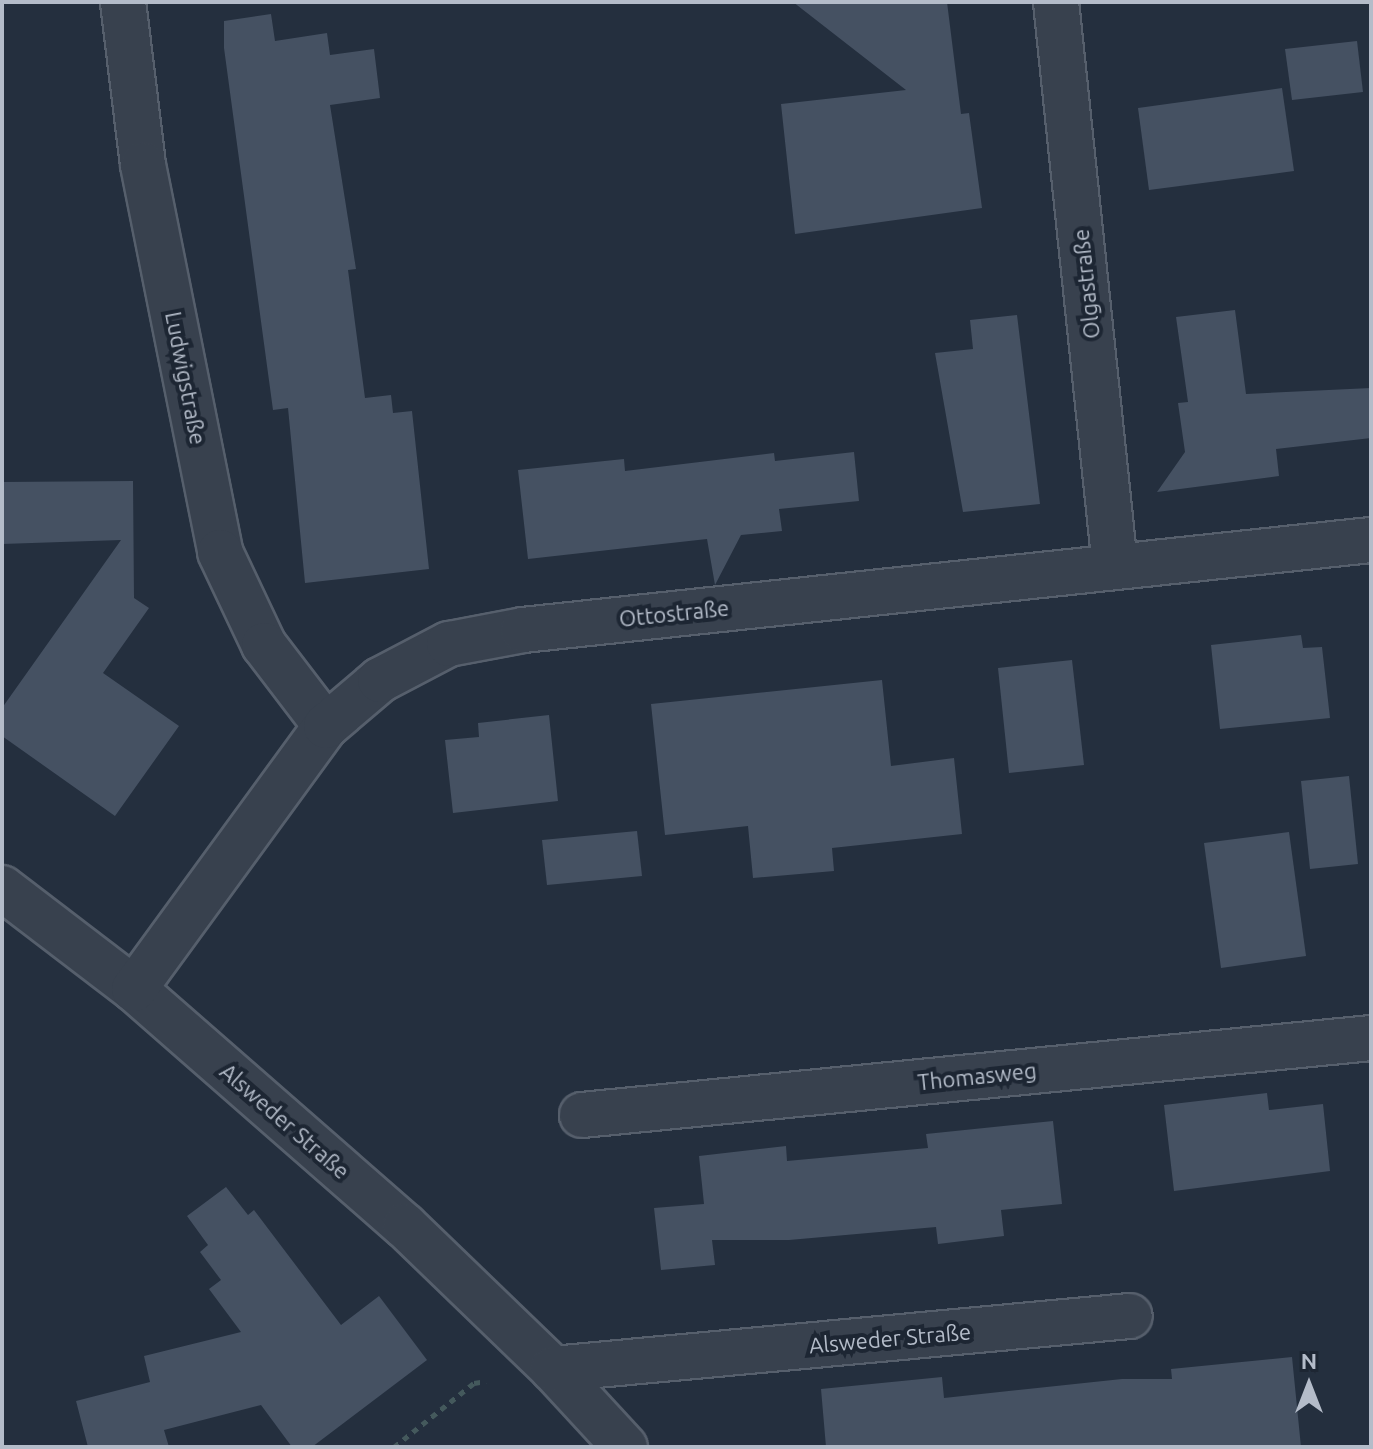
<!DOCTYPE html>
<meta charset="utf-8">
<style>
body{margin:0}
#map{position:relative;width:1373px;height:1449px;overflow:hidden;background:#242f3e;font-family:Ubuntu,sans-serif}
div>[style]{position:absolute}
[style*='--x']{left:calc(var(--x)*1px);top:calc(var(--y)*1px);width:calc(var(--w)*1px);rotate:calc(var(--a)*1deg)}
.building>*{inset:0;background:#455162}
.path>*{height:5px;margin-top:-2.5px;transform-origin:0;background:repeating-linear-gradient(90deg,#44595c 0 6px,transparent 0 12px)}
.roads{filter:drop-shadow(2px 0 #565f6c) drop-shadow(-2px 0 #565f6c) drop-shadow(0 2px #565f6c) drop-shadow(0 -2px #565f6c)}
.minor>*{height:44px;margin:-22px;padding:0 22px;transform-origin:22px;border-radius:22px;background:#38414e}
span{translate:-50% -50%;white-space:nowrap;text-align:center;line-height:1.15;-webkit-text-stroke:8px #1d2633;paint-order:stroke}
.street-label{font-size:22px;color:#b4bcc9}
.frame{position:absolute;inset:0;border:4px solid #b4bcc9;pointer-events:none}
.north{position:absolute;left:1269px;top:1345px;width:80px;height:80px;-webkit-text-stroke:6px #1d2633;paint-order:stroke;rotate:0deg;font-size:22px;font-weight:700;line-height:32px;text-align:center;color:#b4bcc9}
.north::after{content:'';display:block;margin:auto;width:28px;height:36px;background:#b4bcc9;clip-path:polygon(50% 0,100% 100%,50% 72%,0 100%)}
</style>
<div id="map">
<div class="building">
<div style="clip-path:polygon(793px 2px,947px 2px,961px 114px,969px 113px,982px 208px,795px 234px,781px 104px,906px 90px)"></div>
<div style="clip-path:polygon(271px 14px,275px 41px,327px 33px,330px 55px,374px 49px,380px 98px,330px 105px,356px 269px,348px 270px,365px 398px,391px 395px,393px 413px,412px 411px,429px 569px,305px 583px,288px 408px,273px 410px,224px 48px,224px 21px)"></div>
<div style="clip-path:polygon(1357px 41px,1363px 92px,1292px 100px,1285px 49px)"></div>
<div style="clip-path:polygon(1282px 88px,1294px 171px,1149px 190px,1138px 108px)"></div>
<div style="clip-path:polygon(1235px 310px,1246px 394px,1371px 388px,1371px 438px,1276px 449px,1279px 476px,1157px 492px,1185px 452px,1178px 403px,1188px 402px,1176px 317px)"></div>
<div style="clip-path:polygon(1017px 315px,1040px 504px,963px 512px,935px 353px,973px 349px,970px 320px)"></div>
<div style="clip-path:polygon(854px 452px,859px 501px,779px 509px,782px 531px,741px 535px,715px 585px,707px 539px,528px 559px,518px 470px,624px 459px,625px 471px,774px 453px,775px 461px)"></div>
<div style="clip-path:polygon(133px 481px,134px 598px,149px 608px,103px 673px,179px 726px,115px 816px,2px 736px,2px 708px,121px 540px,2px 544px,2px 482px)"></div>
<div style="clip-path:polygon(1301px 635px,1303px 648px,1322px 647px,1330px 718px,1220px 729px,1211px 645px)"></div>
<div style="clip-path:polygon(1072px 660px,1084px 765px,1009px 773px,998px 668px)"></div>
<div style="clip-path:polygon(882px 680px,891px 766px,954px 758px,962px 834px,832px 848px,834px 871px,753px 878px,748px 826px,665px 835px,651px 704px)"></div>
<div style="clip-path:polygon(549px 715px,558px 801px,453px 813px,445px 740px,479px 737px,478px 723px)"></div>
<div style="clip-path:polygon(1349px 776px,1358px 864px,1310px 869px,1301px 781px)"></div>
<div style="clip-path:polygon(637px 831px,642px 876px,547px 885px,542px 840px)"></div>
<div style="clip-path:polygon(1289px 832px,1306px 956px,1221px 968px,1204px 843px)"></div>
<div style="clip-path:polygon(1267px 1093px,1269px 1110px,1323px 1104px,1330px 1171px,1174px 1191px,1164px 1105px)"></div>
<div style="clip-path:polygon(1053px 1121px,1062px 1204px,1001px 1210px,1004px 1236px,938px 1244px,936px 1227px,789px 1240px,712px 1240px,715px 1265px,661px 1270px,654px 1208px,704px 1204px,699px 1156px,786px 1146px,787px 1161px,928px 1148px,926px 1134px)"></div>
<div style="clip-path:polygon(226px 1187px,248px 1215px,254px 1210px,341px 1325px,379px 1296px,427px 1360px,312px 1447px,292px 1447px,261px 1405px,164px 1430px,169px 1447px,88px 1447px,76px 1401px,150px 1382px,144px 1356px,241px 1332px,209px 1289px,221px 1280px,200px 1252px,208px 1245px,187px 1216px)"></div>
<div style="clip-path:polygon(1292px 1357px,1301px 1447px,826px 1447px,821px 1389px,942px 1377px,944px 1398px,1122px 1379px,1172px 1379px,1171px 1369px)"></div>
</div>
<div class="path">
<div style="--x:394;--y:1447;--w:102;--a:-38.7"></div>
<div style="--x:474;--y:1383;--w:12;--a:-9"></div>
</div>
<div class="roads">
<div class="minor">
<div style="--x:123;--y:2;--w:164;--a:83"></div>
<div style="--x:143;--y:165;--w:395;--a:78.7"></div>
<div style="--x:220;--y:552;--w:103;--a:64.7"></div>
<div style="--x:264;--y:645;--w:102;--a:52.6"></div>
<div style="--x:1056;--y:2;--w:567;--a:84.03"></div>
<div style="--x:2;--y:888;--w:166;--a:37.4"></div>
<div style="--x:134;--y:989;--w:360;--a:41.2"></div>
<div style="--x:405;--y:1226;--w:206;--a:44"></div>
<div style="--x:553;--y:1369;--w:106;--a:47.3"></div>
<div style="--x:134;--y:989;--w:326;--a:-53.9"></div>
<div style="--x:326;--y:726;--w:71;--a:-40.4"></div>
<div style="--x:380;--y:680;--w:78;--a:-27.6"></div>
<div style="--x:449;--y:644;--w:75;--a:-10.7"></div>
<div style="--x:523;--y:630;--w:853;--a:-6.06"></div>
<div style="--x:582;--y:1115;--w:793;--a:-5.57"></div>
<div style="--x:553;--y:1369;--w:579;--a:-5.25"></div>
</div>
</div>
<div class="street-label">
<span style="left:1086px;top:284px;rotate:-96deg">Olgastraße</span>
<span style="left:186px;top:378px;rotate:79deg">Ludwigstraße</span>
<span style="left:674px;top:613px;rotate:-6deg">Ottostraße</span>
<span style="left:977px;top:1076px;rotate:-6deg">Thomasweg</span>
<span style="left:285px;top:1121px;rotate:41deg">Alsweder Straße</span>
<span style="left:890px;top:1338px;rotate:-5deg">Alsweder Straße</span>
</div>
<div class="frame"></div>
<div class="north">N</div>
</div>
